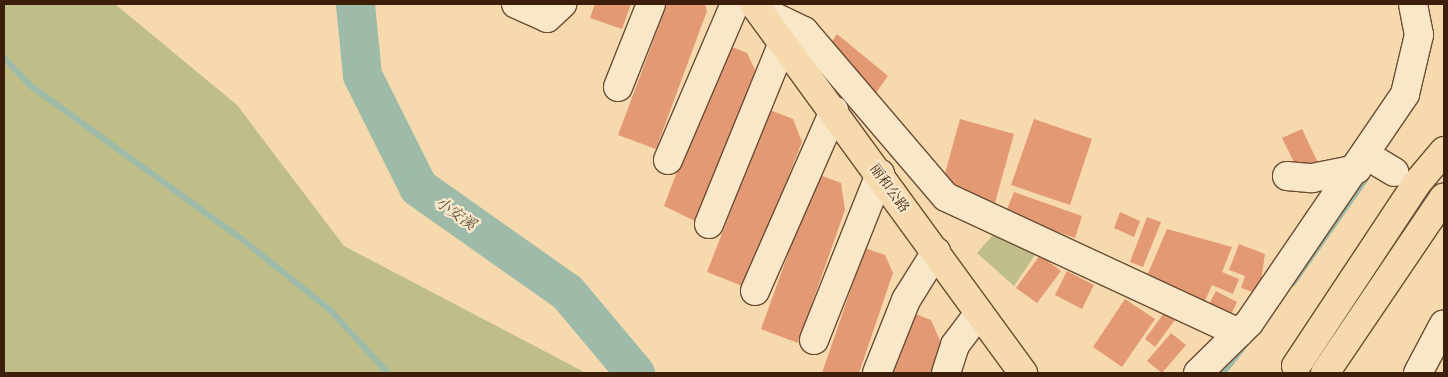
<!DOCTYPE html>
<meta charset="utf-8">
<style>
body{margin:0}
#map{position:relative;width:1448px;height:377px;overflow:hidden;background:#f6daae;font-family:"Libre Caslon Text","Noto Serif SC",serif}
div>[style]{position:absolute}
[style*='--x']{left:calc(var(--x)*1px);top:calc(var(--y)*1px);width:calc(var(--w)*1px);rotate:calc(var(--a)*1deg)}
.green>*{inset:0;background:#c0be88}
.stream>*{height:6px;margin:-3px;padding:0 3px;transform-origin:3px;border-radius:3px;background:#9dbba8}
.river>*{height:39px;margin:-19.5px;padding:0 19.5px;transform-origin:19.5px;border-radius:19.5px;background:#9dbba8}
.building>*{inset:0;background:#e49975}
.roads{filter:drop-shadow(1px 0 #6a4d33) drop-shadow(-1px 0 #6a4d33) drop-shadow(0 1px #6a4d33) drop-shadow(0 -1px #6a4d33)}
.minor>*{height:28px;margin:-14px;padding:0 14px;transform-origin:14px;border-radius:14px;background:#f9e7ca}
.major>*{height:28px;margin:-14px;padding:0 14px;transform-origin:14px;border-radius:14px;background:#f6daae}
.highway>*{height:28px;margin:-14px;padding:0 14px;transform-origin:14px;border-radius:14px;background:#f6daae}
span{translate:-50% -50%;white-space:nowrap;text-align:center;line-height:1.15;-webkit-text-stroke:4.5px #f9e7ca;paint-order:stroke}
.street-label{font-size:14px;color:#3c1e0a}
.water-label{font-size:15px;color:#594d39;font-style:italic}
.frame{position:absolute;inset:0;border:5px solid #3c1e0a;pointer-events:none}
</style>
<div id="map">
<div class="green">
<div style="clip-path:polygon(4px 4px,115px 4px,237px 105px,344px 246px,586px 373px,4px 373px)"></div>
<div style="clip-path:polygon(997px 230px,1035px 255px,1014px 286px,977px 253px)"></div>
</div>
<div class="stream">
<div style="--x:4;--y:58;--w:39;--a:46"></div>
<div style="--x:31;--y:86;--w:262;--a:36"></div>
<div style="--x:243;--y:240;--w:112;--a:38.8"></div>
<div style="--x:330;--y:310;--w:86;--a:47.4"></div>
<div style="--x:1293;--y:283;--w:129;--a:-55.1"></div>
<div style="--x:1223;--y:373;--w:37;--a:-52"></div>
</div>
<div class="river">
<div style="--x:355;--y:4;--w:71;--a:84.4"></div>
<div style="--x:362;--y:75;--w:125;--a:63.4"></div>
<div style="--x:418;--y:187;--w:182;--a:35.2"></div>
<div style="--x:567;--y:292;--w:106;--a:50"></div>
</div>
<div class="building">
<div style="clip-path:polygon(595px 4px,631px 4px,622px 29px,590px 18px)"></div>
<div style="clip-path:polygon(667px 4px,705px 4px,707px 11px,656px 149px,618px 135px)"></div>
<div style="clip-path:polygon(837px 34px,888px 76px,873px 97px,828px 47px)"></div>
<div style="clip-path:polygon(725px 44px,747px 53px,756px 72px,697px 222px,664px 206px)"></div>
<div style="clip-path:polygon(770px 110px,793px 119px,802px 142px,745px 287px,707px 272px)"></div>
<div style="clip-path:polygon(960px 119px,1014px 134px,995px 203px,941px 188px)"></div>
<div style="clip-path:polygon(1034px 119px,1092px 139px,1070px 205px,1011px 185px)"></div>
<div style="clip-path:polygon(1302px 129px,1319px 165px,1300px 174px,1282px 138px)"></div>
<div style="clip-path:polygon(817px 174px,841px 183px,845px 210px,798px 343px,761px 329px)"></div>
<div style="clip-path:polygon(1014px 192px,1082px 216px,1075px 238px,1005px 214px)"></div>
<div style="clip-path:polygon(1120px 212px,1140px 221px,1134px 237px,1114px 228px)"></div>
<div style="clip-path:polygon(1147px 217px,1161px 222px,1143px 267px,1130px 262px)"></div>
<div style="clip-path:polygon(1167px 229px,1232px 247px,1222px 272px,1239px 279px,1233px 294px,1212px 285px,1201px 310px,1143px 285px)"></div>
<div style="clip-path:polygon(1239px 244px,1265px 254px,1259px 294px,1241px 288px,1245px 276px,1229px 270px)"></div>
<div style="clip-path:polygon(865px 248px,885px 255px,893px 273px,859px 373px,822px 373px)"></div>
<div style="clip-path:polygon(1040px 255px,1061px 271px,1037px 303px,1016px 288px)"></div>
<div style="clip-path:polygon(1067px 271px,1094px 285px,1082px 309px,1055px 295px)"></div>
<div style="clip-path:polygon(1216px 291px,1237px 302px,1228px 321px,1206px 310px)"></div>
<div style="clip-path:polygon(1125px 299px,1155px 319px,1122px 367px,1093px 347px)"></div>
<div style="clip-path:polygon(908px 311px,931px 320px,942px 345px,932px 373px,885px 373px)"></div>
<div style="clip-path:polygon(1164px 313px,1175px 320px,1155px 347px,1145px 339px)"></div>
<div style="clip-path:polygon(1171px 333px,1186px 345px,1162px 373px,1147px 361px)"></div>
</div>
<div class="roads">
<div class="minor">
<div style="--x:516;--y:4;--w:34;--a:24"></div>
<div style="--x:547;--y:18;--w:21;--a:-43"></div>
<div style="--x:758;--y:9;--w:51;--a:25.6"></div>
<div style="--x:804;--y:31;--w:218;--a:49.5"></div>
<div style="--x:946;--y:197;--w:323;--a:24.9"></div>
<div style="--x:618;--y:87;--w:89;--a:-68.3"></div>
<div style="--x:1366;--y:155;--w:33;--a:31"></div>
<div style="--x:668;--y:160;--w:170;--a:-66.8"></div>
<div style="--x:1287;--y:176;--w:25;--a:5"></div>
<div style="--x:1312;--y:178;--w:46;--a:-11.3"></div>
<div style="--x:709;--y:224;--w:196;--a:-67.8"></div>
<div style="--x:755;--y:291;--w:197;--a:-66.3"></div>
<div style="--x:814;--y:340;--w:179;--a:-68.3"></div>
<div style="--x:877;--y:373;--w:79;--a:-68.3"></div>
<div style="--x:906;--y:300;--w:57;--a:-58"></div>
<div style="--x:946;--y:373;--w:29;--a:-72"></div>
<div style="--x:955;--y:345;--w:40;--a:-53"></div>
<div style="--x:1198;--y:373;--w:71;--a:-44.4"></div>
<div style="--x:1249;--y:323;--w:277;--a:-55.7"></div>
<div style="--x:1405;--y:94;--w:61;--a:-76.7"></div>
<div style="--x:1419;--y:35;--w:31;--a:-101"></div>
<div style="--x:1418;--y:373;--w:55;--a:-62"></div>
</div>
<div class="major">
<div style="--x:754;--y:4;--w:457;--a:53.9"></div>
</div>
<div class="highway">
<div style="--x:1296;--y:366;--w:219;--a:-56.5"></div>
<div style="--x:1417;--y:183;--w:42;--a:-49.8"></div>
<div style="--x:1325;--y:373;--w:212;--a:-55.9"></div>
</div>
</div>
<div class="street-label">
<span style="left:890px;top:188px;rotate:54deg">丽和公路</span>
</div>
<div class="water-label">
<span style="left:456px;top:213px;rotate:35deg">小安溪</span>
</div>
<div class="frame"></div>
</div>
